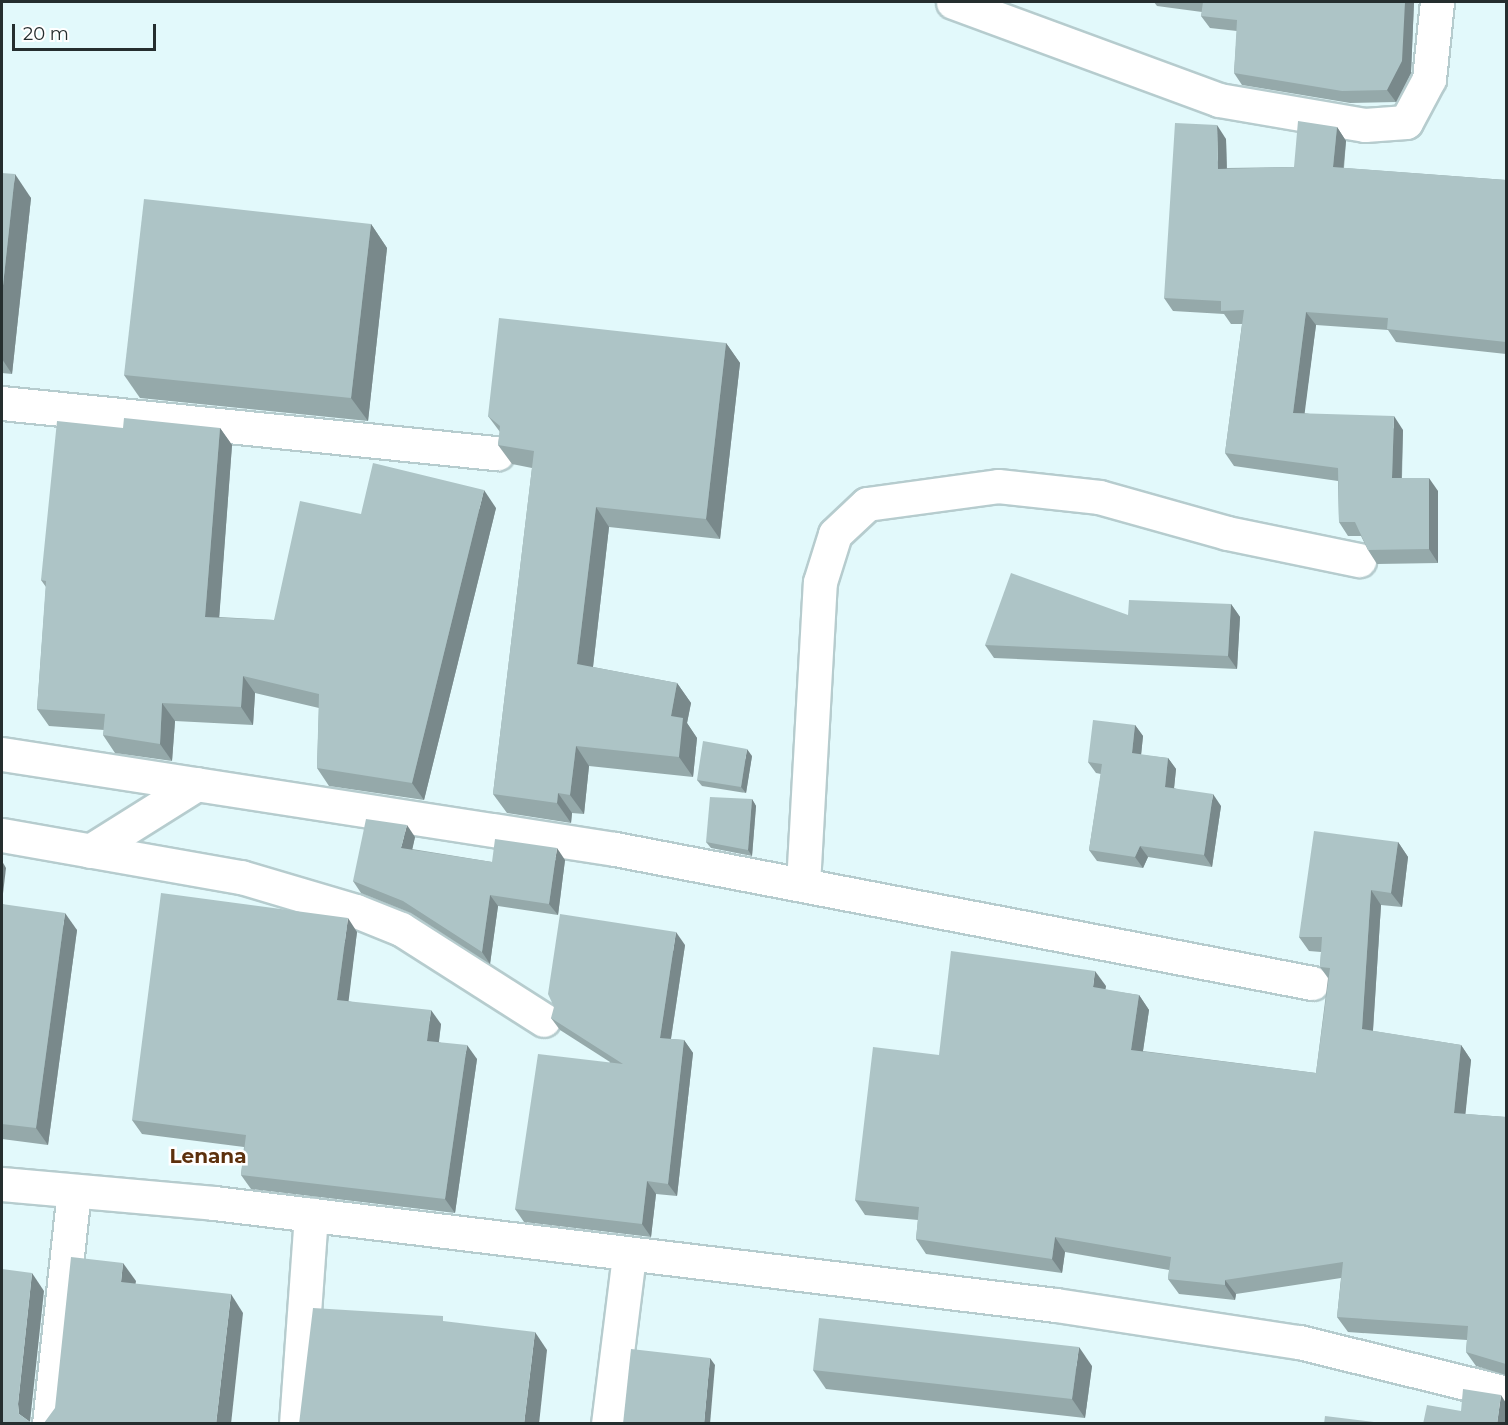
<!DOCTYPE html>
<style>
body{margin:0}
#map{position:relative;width:1508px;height:1425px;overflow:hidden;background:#e2f9fb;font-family:Montserrat,sans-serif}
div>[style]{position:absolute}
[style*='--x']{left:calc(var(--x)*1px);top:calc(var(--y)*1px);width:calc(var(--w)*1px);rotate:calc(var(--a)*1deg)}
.roads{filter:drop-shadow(2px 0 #b6ccce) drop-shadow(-2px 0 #b6ccce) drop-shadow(0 2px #b6ccce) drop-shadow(0 -2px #b6ccce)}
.minor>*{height:33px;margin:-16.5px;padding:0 16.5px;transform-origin:16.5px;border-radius:16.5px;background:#fff}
.wall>*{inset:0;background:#95a9aa}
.shaded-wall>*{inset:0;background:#79898b}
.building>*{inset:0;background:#adc4c6}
span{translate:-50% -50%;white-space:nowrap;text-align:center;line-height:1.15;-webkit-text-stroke:5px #fff;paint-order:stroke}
.quarter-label{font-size:20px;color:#5d300c;font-weight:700}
.frame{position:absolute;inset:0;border:3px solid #252e2f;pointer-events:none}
.scale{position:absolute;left:12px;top:24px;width:144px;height:27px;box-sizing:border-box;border:3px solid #252e2f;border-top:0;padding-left:8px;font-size:18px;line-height:21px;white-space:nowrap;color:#252e2f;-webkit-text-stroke:4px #fff;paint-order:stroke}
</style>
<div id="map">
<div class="roads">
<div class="minor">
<div style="--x:953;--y:2;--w:283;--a:20.2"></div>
<div style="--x:1219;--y:100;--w:148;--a:9.7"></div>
<div style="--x:1365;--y:125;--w:41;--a:-4.2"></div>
<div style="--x:1406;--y:122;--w:49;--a:-61.9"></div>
<div style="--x:1429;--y:79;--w:77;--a:-84.1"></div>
<div style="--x:2;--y:403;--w:498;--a:5.8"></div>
<div style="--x:2;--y:754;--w:620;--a:8.81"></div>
<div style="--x:615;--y:849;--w:710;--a:10.88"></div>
<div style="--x:2;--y:835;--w:243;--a:10"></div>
<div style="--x:241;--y:877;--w:120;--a:16.5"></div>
<div style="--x:356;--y:911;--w:48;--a:21.8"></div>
<div style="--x:401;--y:929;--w:169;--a:32.5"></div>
<div style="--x:90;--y:851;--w:126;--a:-32.1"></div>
<div style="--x:803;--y:884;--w:302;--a:-86.8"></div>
<div style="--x:820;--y:582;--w:50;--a:-72.6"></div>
<div style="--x:835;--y:534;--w:44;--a:-43.2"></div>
<div style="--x:867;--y:504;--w:132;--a:-7.8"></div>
<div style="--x:998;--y:486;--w:102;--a:6.2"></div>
<div style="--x:1099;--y:497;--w:133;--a:15.7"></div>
<div style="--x:1227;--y:533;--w:135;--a:11.6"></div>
<div style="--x:2;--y:1184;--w:213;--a:5.1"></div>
<div style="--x:214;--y:1203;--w:848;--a:6.91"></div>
<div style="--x:1056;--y:1305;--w:246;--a:8.7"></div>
<div style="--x:1299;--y:1342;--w:213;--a:13.8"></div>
<div style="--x:49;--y:1424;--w:234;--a:-83.9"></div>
<div style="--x:296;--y:1424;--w:210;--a:-85.9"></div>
<div style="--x:608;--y:1424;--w:170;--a:-82.9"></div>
</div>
</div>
<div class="wall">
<div style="clip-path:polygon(1154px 2px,1414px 2px,1411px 73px,1396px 102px,1350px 103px,1242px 85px,1234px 73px,1237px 31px,1210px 28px,1201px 16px,1202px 12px,1157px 6px)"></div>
<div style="clip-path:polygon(1337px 127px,1346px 141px,1344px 168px,1506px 180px,1506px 354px,1396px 342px,1388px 330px,1316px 325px,1304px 413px,1403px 430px,1402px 478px,1438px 491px,1438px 563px,1377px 564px,1368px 550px,1361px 536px,1348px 536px,1339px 522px,1338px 481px,1234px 466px,1225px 453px,1242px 324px,1231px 324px,1224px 314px,1173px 311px,1164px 298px,1226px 139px,1227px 168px,1294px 167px)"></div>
<div style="clip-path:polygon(2px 173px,31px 198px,12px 374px,2px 373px)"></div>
<div style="clip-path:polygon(371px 224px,387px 248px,368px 421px,140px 398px,124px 375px)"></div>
<div style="clip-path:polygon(726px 343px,740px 363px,720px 539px,609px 527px,593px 667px,677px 683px,691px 703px,687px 723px,697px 738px,693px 777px,589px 766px,584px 814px,572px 813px,571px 823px,507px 813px,493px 794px,532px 468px,512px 464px,498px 445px,500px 432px,488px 416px)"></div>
<div style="clip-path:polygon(123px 428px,220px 428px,232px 445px,219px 617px,274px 620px,361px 514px,496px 508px,424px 800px,329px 786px,317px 768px,319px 708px,255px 693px,253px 725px,175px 721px,172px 761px,115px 753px,103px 735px,104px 730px,49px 726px,37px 709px,46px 587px,41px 580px)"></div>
<div style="clip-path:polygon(1231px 604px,1240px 617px,1237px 669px,994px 658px,985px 645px)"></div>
<div style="clip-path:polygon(1135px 725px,1143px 736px,1141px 755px,1168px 758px,1176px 769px,1174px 788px,1221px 806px,1212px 867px,1148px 857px,1143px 868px,1097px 861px,1089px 850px,1101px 774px,1096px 773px,1088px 762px)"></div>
<div style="clip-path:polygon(752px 756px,746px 793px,702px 786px,697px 780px)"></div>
<div style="clip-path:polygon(752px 799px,756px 806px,752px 856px,711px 848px,706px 842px)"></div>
<div style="clip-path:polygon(415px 837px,412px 849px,492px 862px,565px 860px,558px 915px,498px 906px,490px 964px,411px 913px,361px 893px,353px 881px)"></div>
<div style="clip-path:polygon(1398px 842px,1408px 857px,1402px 907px,1381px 905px,1373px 1031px,1461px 1045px,1471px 1060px,1465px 1114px,1506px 1117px,1506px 1375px,1476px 1366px,1466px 1352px,1467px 1340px,1348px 1332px,1337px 1317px,1341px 1278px,1236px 1294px,1235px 1300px,1179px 1294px,1168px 1279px,1169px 1270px,1065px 1252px,1062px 1273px,926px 1254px,916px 1239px,918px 1220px,865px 1215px,855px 1200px,939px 1055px,1106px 986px,1105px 990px,1139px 995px,1149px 1010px,1143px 1051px,1316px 1073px,1328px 978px,1320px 967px,1321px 952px,1309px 951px,1299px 937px)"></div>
<div style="clip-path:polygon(2px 904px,77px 930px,48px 1145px,2px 1139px)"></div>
<div style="clip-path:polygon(357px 932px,348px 1001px,441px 1024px,439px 1042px,477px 1059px,455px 1213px,251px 1189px,241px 1175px,244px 1147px,142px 1134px,132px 1120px)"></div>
<div style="clip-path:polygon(685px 945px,671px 1039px,684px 1040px,693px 1053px,677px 1196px,656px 1194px,651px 1237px,524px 1222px,515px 1209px,610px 1062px,560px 1030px,551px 1018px)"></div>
<div style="clip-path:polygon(1092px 1366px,1085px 1418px,826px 1389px,813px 1370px)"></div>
</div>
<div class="shaded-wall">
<div style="clip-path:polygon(1405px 2px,1414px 2px,1411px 73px,1396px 102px,1387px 90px)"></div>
<div style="clip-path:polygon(1217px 125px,1226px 139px,1227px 182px,1218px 169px)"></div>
<div style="clip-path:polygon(1337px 127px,1346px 141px,1342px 181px,1333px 167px)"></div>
<div style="clip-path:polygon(15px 174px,31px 198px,12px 374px,2px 359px,2px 295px)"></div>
<div style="clip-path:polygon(371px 224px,387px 248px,368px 421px,351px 398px)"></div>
<div style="clip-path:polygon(1306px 312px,1316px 325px,1303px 426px,1293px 413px)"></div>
<div style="clip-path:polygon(726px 343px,740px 363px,720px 539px,706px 519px)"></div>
<div style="clip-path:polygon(1394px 416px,1403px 430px,1401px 492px,1392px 478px)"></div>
<div style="clip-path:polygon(220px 428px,232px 445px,218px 634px,205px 617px)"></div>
<div style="clip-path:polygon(1429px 478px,1438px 491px,1438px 563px,1429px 549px)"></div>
<div style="clip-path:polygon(484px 490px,496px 508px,424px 800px,412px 783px)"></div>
<div style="clip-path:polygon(596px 507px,609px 527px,591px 684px,577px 664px)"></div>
<div style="clip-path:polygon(1231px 604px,1240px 617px,1237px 669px,1228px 656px)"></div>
<div style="clip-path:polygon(243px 676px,255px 693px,253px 725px,241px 707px)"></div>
<div style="clip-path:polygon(677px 683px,691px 703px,687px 723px,697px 738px,693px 777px,679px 757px,671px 716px)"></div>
<div style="clip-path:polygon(162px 703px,175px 721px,172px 761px,160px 744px)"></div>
<div style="clip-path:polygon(1135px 725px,1143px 736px,1140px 765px,1132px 753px)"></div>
<div style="clip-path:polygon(576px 746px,589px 766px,584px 814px,570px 795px)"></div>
<div style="clip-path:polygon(747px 749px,752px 756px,746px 793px,741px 787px)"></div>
<div style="clip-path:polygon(1168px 758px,1176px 769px,1173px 798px,1165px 787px)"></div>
<div style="clip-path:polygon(558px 793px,572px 813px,571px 823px,557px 803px)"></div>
<div style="clip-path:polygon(1213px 794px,1221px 806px,1212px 867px,1204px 855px)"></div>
<div style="clip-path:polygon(752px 799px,756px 806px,752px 856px,748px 850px)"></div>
<div style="clip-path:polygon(407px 825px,415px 837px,410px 860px,401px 848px)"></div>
<div style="clip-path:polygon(1398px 842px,1408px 857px,1402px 907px,1391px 893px)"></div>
<div style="clip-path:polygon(1140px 846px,1148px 857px,1143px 868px,1135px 857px)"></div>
<div style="clip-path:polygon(557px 848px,565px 860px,558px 915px,549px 904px)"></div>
<div style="clip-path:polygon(2px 861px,6px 868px,2px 902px)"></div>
<div style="clip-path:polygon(1371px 890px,1381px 905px,1372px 1044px,1362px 1029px)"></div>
<div style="clip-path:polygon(490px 895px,498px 906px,490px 964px,482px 952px)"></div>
<div style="clip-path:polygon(65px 913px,77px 930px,48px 1145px,36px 1128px)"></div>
<div style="clip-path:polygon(348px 918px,357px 932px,347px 1014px,337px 1000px)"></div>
<div style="clip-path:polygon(676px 932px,685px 945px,669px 1051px,660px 1038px)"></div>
<div style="clip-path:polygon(1095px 971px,1106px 986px,1103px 1002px,1093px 987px)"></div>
<div style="clip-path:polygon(1139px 995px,1149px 1010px,1141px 1064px,1131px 1050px)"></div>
<div style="clip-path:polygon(431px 1010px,441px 1024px,437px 1055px,427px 1041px)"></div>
<div style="clip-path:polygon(684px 1040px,693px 1053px,677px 1196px,668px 1184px)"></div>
<div style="clip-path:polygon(467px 1045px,477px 1059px,455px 1213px,445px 1199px)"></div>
<div style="clip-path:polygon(1461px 1045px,1471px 1060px,1464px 1128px,1454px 1113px)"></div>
<div style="clip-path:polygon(647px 1181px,656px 1194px,651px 1237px,642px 1224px)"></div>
<div style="clip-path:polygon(1055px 1237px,1065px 1252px,1062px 1273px,1052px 1259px)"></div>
<div style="clip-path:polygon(123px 1263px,136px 1281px,133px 1300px,121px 1282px)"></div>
<div style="clip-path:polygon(32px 1273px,44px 1291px,30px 1422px,19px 1414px,18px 1404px)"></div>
<div style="clip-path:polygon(1225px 1280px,1236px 1294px,1235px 1300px,1225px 1285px)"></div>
<div style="clip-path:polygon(231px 1294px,243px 1313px,231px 1424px,216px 1424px)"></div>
<div style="clip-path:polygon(535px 1332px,547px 1350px,539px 1424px,524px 1424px)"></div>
<div style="clip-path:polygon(1079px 1347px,1092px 1366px,1085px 1418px,1072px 1399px)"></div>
<div style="clip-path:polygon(710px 1358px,715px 1365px,710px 1424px,704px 1424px)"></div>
<div style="clip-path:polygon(1501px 1395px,1506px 1403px,1506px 1424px,1497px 1424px)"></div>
</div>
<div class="building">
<div style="clip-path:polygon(1203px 2px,1405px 2px,1402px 61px,1387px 90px,1342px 91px,1234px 73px,1237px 20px,1201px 16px)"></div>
<div style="clip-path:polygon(1298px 121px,1337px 127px,1333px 167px,1506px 180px,1506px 342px,1387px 329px,1388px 318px,1306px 312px,1293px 413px,1394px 416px,1392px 478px,1429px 478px,1429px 549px,1368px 550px,1355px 522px,1339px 522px,1338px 468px,1225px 453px,1244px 310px,1221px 311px,1221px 301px,1164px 298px,1175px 123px,1217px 125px,1218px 169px,1294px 167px)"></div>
<div style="clip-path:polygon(2px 173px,15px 174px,2px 295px)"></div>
<div style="clip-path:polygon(144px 199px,371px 224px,351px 398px,124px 375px)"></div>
<div style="clip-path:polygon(499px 318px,726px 343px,706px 519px,596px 507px,577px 664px,677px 683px,671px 716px,683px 718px,679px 757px,576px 746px,570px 795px,558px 793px,557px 803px,493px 794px,534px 451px,498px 445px,500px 426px,488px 416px)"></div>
<div style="clip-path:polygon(124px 418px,220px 428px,205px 617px,274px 620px,300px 501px,361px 514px,373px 463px,484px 490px,412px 783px,317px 768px,319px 694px,243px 676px,241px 707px,162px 703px,160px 744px,103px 735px,105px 714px,37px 709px,46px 581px,41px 580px,57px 421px,123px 428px)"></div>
<div style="clip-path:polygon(1011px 573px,1128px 615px,1129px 600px,1231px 604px,1228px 656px,985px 645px)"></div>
<div style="clip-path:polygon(1093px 720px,1135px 725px,1132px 753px,1168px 758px,1165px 787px,1213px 794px,1204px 855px,1140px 846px,1135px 857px,1089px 850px,1102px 764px,1088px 762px)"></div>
<div style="clip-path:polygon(703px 741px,747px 749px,741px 787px,697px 780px)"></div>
<div style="clip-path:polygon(710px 797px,752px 799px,748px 850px,706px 842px)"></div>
<div style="clip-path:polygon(366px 819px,407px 825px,401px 848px,492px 862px,495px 839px,557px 848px,549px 904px,490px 895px,482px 952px,403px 901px,353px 881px)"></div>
<div style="clip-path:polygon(1314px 831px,1398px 842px,1391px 893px,1371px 890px,1362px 1029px,1461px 1045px,1454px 1113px,1506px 1117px,1506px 1364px,1466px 1352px,1468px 1326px,1337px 1317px,1343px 1262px,1225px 1280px,1225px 1285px,1168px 1279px,1171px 1257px,1055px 1237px,1052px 1259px,916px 1239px,919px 1207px,855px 1200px,873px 1047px,939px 1055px,951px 951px,1095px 971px,1093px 987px,1139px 995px,1131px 1050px,1316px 1073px,1330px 968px,1320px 967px,1322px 937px,1299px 937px)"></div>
<div style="clip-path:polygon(161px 893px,348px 918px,337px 1000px,431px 1010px,427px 1041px,467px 1045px,445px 1199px,241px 1175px,246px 1135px,132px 1120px)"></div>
<div style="clip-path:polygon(2px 904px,65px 913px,36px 1128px,2px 1124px)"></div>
<div style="clip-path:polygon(560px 914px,676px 932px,660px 1038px,684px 1040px,668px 1184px,647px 1181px,642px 1224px,515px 1209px,538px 1054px,623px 1064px,551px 1018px,554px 1007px,548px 994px)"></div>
<div style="clip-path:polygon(71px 1257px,123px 1263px,121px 1282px,231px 1294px,216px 1424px,39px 1424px,44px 1423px,55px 1408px)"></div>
<div style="clip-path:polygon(2px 1269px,32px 1273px,18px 1404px,19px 1414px,33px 1424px,2px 1424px)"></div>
<div style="clip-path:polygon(313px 1308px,443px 1316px,443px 1321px,535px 1332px,524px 1424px,299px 1424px)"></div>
<div style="clip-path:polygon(819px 1318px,1079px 1347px,1072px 1399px,813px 1370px)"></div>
<div style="clip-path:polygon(631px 1349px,710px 1358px,704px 1424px,623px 1424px)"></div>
<div style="clip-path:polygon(1463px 1389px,1501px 1395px,1497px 1424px,1423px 1424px,1427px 1405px,1461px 1411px)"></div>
<div style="clip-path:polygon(1325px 1416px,1374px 1422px,1377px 1424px,1324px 1424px)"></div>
</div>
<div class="quarter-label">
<span style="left:208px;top:1156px">Lenana</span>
</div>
<div class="frame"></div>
<div class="scale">20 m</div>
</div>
